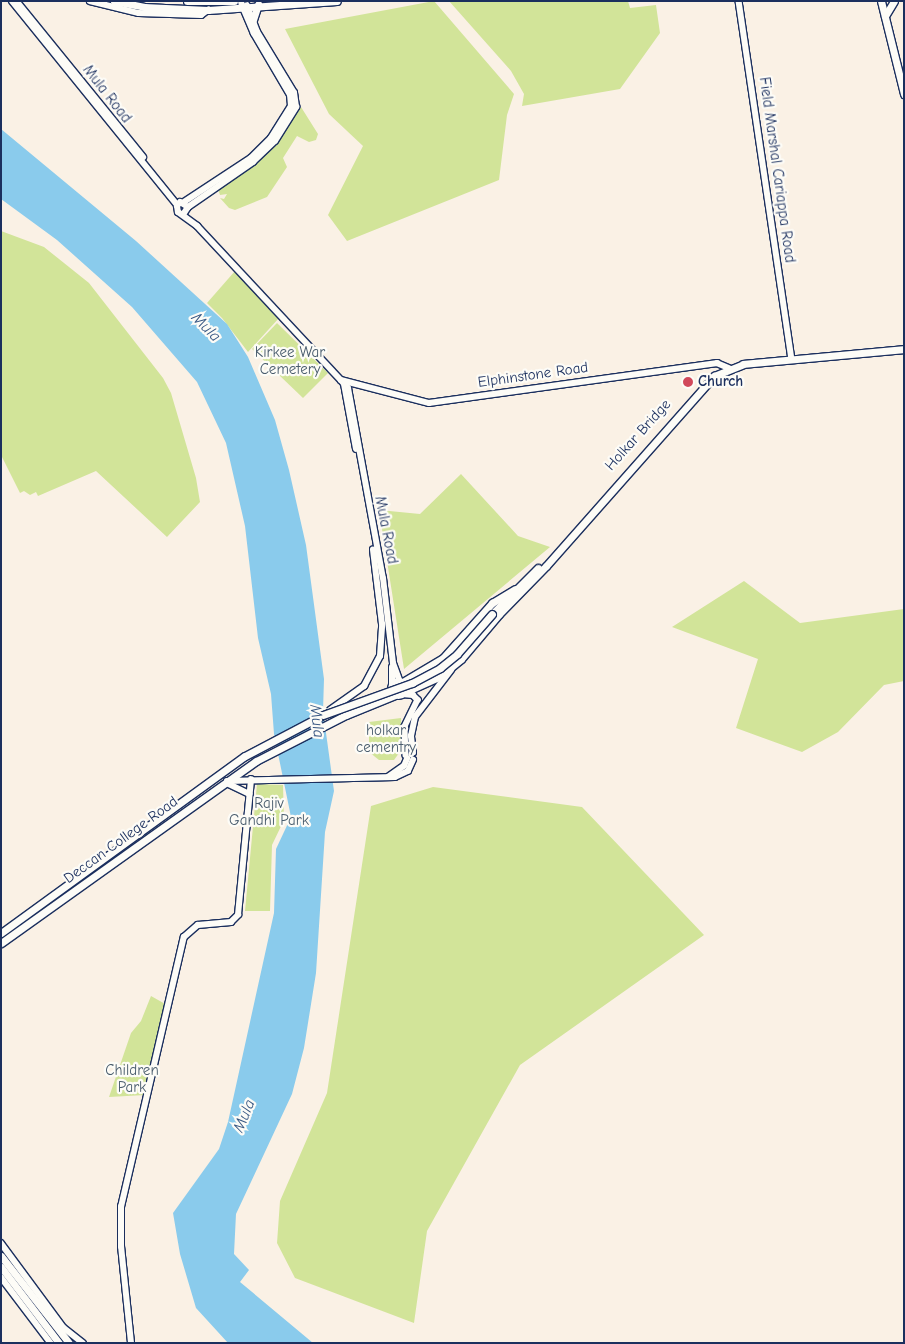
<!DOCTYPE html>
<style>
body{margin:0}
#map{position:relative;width:905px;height:1344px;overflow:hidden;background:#faf1e5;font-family:"Comic Neue",sans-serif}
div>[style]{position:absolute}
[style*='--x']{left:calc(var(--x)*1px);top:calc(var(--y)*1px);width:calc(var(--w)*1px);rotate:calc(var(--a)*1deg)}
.green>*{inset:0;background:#d2e499}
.water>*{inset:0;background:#8acbec}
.roads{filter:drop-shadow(1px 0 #1b2f5e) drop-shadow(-1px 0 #1b2f5e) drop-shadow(0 1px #1b2f5e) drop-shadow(0 -1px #1b2f5e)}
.tertiary>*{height:5.5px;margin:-2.75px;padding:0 2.75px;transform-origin:2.75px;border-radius:2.75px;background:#fdfcf7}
.secondary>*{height:6px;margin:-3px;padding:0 3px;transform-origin:3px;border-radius:3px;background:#fdfcf7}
.primary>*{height:7px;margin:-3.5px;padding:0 3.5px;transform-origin:3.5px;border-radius:3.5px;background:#fdfcf7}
.primary>.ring{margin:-3.5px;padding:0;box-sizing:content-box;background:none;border:7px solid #fdfcf7;border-radius:50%}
.trunk>*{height:7px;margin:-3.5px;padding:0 3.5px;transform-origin:3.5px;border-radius:3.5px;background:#fdfcf7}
.bridges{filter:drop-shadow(1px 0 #1b2f5e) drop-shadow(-1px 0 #1b2f5e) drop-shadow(0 1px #1b2f5e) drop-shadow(0 -1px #1b2f5e)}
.primary-bridge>*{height:7px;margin:-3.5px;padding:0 3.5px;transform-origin:3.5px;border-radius:3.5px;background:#fdfcf7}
.dots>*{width:14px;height:14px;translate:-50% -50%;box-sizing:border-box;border:2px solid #fdfcf7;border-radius:50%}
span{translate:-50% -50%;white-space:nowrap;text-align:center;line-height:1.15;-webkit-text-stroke:4.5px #fdfcf7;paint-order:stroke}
.street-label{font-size:15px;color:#1b2f5e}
.park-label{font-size:15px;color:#495c6d}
.poi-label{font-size:15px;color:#1b2f5e;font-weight:700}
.left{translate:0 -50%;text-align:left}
.water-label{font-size:16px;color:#375682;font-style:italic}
.frame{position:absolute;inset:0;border:2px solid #1b2f5e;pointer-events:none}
</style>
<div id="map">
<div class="green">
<div style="clip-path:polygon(434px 1px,514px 94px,507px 115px,499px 180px,347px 241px,328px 215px,363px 146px,329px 114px,285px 29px)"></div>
<div style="clip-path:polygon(449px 1px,628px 1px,630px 8px,656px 5px,660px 33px,620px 89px,522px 106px,524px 94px,511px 71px)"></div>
<div style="clip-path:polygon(301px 107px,318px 134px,316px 140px,309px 142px,297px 136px,283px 158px,287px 167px,267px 197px,235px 210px,229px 208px,220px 198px,224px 199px,227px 194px,220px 195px,218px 189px,239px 176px,280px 139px)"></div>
<div style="clip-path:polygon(1px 231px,44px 247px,89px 283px,163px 378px,171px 393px,196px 478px,200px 502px,167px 537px,96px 471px,38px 496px,36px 492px,30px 495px,24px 491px,20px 493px,1px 455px)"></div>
<div style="clip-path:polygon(235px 271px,279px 318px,248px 352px,222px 318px,207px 303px)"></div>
<div style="clip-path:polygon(277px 323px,328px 373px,303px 398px,252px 349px)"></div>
<div style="clip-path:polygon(461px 474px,518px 536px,550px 547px,404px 669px,379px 510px,420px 514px)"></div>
<div style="clip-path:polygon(744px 581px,800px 623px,904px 609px,904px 681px,884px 685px,838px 732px,802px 752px,736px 728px,758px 659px,672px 627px)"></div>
<div style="clip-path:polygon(401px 718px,402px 749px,394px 760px,379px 760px,369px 752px,369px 722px)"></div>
<div style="clip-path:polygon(257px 784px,283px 785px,284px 820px,272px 845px,270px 911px,245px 911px)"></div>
<div style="clip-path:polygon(433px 787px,582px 807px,704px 935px,520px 1065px,427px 1231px,414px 1323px,295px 1278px,277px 1243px,280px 1201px,327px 1093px,371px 806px)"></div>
<div style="clip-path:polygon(151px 996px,167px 1005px,145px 1095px,109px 1097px,131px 1033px,141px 1021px)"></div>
</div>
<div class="water">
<div style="clip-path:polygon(1px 129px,136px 241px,227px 324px,248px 357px,275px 420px,289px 470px,306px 545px,324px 679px,323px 711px,334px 791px,325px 832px,316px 973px,304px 1048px,292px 1094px,236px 1214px,234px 1254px,249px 1270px,240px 1282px,313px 1343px,228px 1343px,196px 1308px,180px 1254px,173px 1213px,219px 1149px,228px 1122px,274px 913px,276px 849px,291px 817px,274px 734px,271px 694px,258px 638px,245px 526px,226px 443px,197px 382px,132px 307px,57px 240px,1px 199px)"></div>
</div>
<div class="roads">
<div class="tertiary">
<div style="--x:90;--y:1;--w:50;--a:13.8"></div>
<div style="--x:139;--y:13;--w:62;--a:1.8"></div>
<div style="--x:201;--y:15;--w:9;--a:-36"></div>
<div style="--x:739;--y:1;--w:362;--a:81.6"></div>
<div style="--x:184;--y:202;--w:80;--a:-33.3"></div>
<div style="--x:251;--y:158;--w:28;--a:-45"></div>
<div style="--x:271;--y:138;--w:38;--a:-58"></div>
<div style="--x:291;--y:106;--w:11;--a:-95"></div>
<div style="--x:290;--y:95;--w:71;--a:-120.5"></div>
<div style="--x:254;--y:34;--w:30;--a:-113"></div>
<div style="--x:188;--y:207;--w:79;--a:-34.7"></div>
<div style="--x:253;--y:162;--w:30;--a:-44"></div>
<div style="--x:275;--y:141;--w:40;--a:-58"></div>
<div style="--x:296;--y:107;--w:14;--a:-98"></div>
<div style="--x:294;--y:93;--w:71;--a:-121.2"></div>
<div style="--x:257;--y:32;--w:28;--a:-111"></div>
<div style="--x:341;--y:380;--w:91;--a:14.6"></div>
<div style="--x:429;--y:403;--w:291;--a:-7.9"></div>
<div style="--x:717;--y:363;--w:13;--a:23"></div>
<div style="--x:402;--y:694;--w:11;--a:5"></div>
<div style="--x:413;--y:695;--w:7;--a:45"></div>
<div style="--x:418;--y:700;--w:30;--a:116"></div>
<div style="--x:405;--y:727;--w:28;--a:88"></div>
<div style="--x:413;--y:753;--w:17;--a:-97"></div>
<div style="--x:411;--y:736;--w:19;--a:-78"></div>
<div style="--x:415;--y:717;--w:59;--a:-52.5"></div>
<div style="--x:388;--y:777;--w:19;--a:-35"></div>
<div style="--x:404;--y:766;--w:8;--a:-67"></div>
<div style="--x:227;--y:781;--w:168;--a:-1.4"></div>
<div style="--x:395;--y:777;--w:14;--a:-25"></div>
<div style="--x:408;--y:771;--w:12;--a:-66"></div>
<div style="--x:227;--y:783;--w:25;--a:26"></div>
<div style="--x:1;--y:1243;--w:106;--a:53.5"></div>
<div style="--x:64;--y:1328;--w:24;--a:38"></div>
<div style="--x:1;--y:1277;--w:83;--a:52.9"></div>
<div style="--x:131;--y:1343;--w:97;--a:-95.9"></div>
<div style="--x:121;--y:1247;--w:40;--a:-90"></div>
<div style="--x:121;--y:1207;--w:277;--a:-76.9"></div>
<div style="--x:184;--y:937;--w:18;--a:-41"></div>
<div style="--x:198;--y:925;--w:33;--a:-5"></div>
<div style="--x:231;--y:922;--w:10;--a:-45"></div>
<div style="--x:238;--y:915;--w:136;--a:-84.5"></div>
</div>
<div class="secondary">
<div style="--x:12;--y:1;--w:262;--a:51"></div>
<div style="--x:241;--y:1;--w:5;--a:79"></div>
<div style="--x:17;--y:2;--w:200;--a:50.9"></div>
<div style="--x:184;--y:213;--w:7;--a:-56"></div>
<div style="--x:188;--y:207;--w:9;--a:-148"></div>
<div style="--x:180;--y:202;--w:5;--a:127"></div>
<div style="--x:177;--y:206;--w:6;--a:81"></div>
<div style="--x:178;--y:212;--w:24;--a:36"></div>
<div style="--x:197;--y:226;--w:221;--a:47"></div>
<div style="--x:348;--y:388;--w:193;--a:79.6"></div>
<div style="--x:383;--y:578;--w:86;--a:83.3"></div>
<div style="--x:393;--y:663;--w:20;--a:70"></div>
<div style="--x:344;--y:384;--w:66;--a:79.5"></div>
<div style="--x:392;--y:685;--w:18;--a:-90"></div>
<div style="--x:330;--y:710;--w:42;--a:-35.2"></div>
<div style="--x:364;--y:686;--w:34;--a:-62"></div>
<div style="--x:380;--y:656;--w:32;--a:-86"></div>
<div style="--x:382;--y:624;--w:75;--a:-96.9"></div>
<div style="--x:1;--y:1246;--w:1;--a:-45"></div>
</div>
<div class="primary">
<div style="--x:881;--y:1;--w:96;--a:76.1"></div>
<div style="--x:885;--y:16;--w:17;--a:-59"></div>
<div style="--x:492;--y:614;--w:65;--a:-45"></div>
<div class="ring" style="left:391px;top:681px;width:7px;height:7px"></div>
<div style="--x:401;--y:683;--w:49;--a:-30.8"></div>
<div style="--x:443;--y:658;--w:74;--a:-48.3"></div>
<div style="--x:492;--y:603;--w:27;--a:-31"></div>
<div style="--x:403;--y:693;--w:39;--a:-24"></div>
<div style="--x:439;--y:677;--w:28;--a:-39"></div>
<div style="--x:461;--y:659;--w:59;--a:-49.8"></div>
<div style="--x:499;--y:614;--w:67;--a:-45.6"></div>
<div style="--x:546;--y:566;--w:254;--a:-48.5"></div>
<div style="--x:714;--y:376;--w:31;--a:-22"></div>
<div style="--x:743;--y:364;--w:162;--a:-5.3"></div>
<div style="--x:1;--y:933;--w:301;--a:-36"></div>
<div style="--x:245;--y:756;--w:88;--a:-27.7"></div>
<div style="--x:1;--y:943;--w:313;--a:-35.5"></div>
<div style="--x:256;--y:761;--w:101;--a:-27.1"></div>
<div style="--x:346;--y:715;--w:53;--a:-22.2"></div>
<div style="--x:1;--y:1256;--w:110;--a:52"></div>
<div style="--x:1;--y:1267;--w:96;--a:52.7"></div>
</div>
<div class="trunk">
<div style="--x:114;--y:1;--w:31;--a:11"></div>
<div style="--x:144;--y:7;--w:64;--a:2.7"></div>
<div style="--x:208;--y:10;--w:129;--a:-4"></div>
<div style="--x:187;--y:1;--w:47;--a:0"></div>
<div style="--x:252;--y:23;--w:20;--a:-72"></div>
</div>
</div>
<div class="bridges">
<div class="primary-bridge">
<div style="--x:323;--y:715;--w:95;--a:-19.8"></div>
<div style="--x:412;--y:683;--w:32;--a:-28"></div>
<div style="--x:440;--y:668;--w:22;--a:-39"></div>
<div style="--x:457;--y:654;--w:53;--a:-48.8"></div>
</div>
</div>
<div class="dots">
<div style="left:688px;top:382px;background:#d1495b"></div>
</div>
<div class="street-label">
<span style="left:107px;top:94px;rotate:52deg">Mula Road</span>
<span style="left:777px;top:170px;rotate:82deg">Field Marshal Cariappa Road</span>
<span style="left:533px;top:375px;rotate:-8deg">Elphinstone Road</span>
<span style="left:638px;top:435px;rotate:-48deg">Holkar Bridge</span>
<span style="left:386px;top:530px;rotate:79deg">Mula Road</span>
<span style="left:121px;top:840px;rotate:-36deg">Deccan College Road</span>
</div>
<div class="park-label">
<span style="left:290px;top:361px">Kirkee War<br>Cemetery</span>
<span style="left:386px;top:739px">holkar<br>cementry</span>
<span style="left:269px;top:812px">Rajiv<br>Gandhi Park</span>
<span style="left:132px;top:1079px">Children<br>Park</span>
</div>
<div class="poi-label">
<span class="left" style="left:698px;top:382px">Church</span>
</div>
<div class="water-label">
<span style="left:206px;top:327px;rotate:45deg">Mula</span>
<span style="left:317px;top:721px;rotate:83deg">Mula</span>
<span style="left:244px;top:1116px;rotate:-68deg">Mula</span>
</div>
<div class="frame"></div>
</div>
